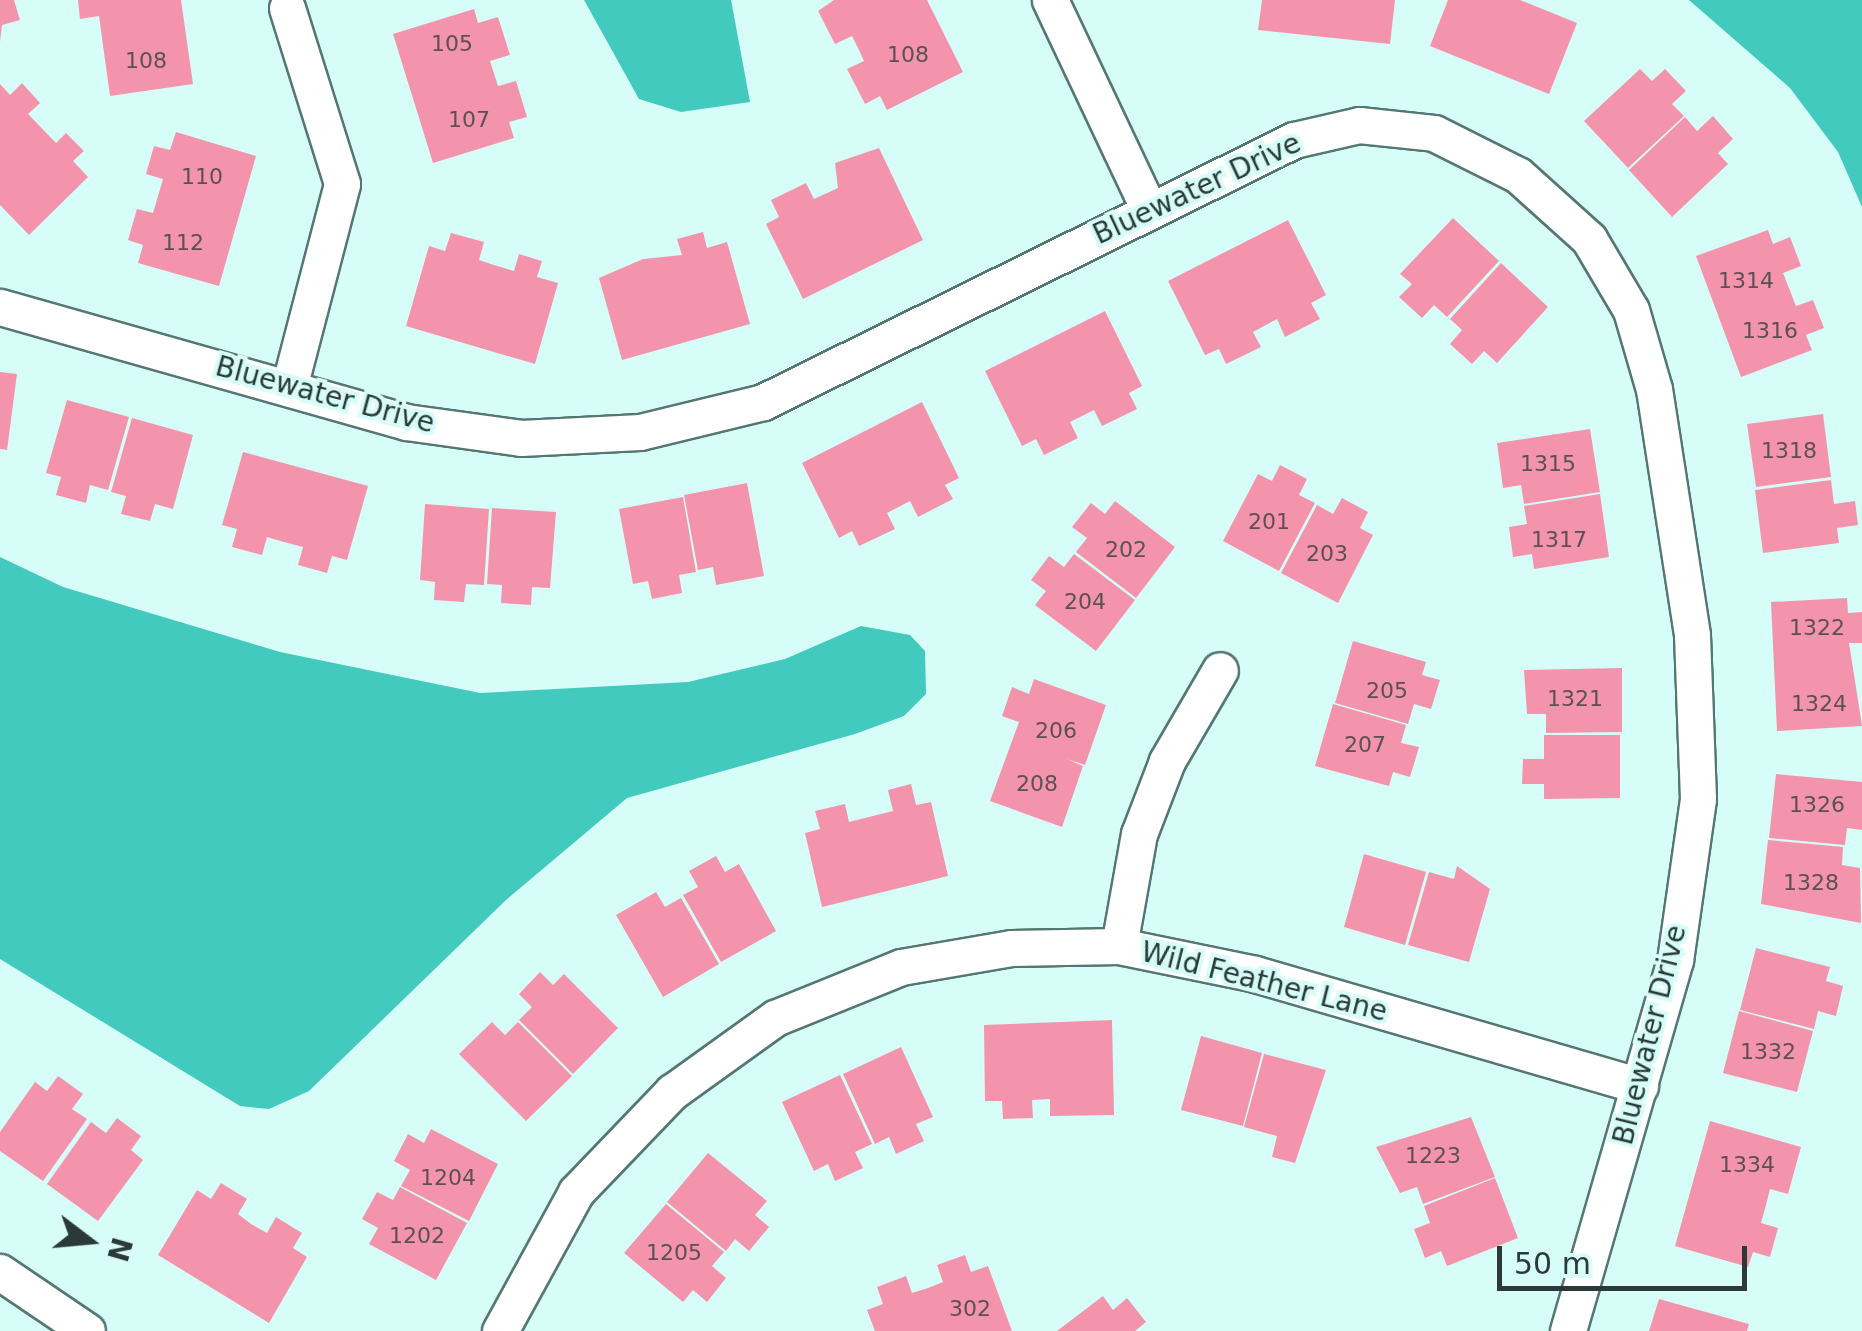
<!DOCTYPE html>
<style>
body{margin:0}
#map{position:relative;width:1862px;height:1331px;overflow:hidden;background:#d7fdf8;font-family:"DejaVu Sans",sans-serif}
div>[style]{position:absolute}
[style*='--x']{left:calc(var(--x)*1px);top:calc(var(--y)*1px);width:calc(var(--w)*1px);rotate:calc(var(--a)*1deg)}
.water>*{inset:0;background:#41cabd}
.building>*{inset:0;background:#f394ac}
.roads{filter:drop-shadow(2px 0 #557773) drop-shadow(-2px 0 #557773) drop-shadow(0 2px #557773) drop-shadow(0 -2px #557773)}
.minor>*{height:35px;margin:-17.5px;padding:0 17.5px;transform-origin:17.5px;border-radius:17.5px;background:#fff}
span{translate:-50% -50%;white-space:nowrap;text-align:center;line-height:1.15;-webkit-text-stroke:8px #d7fdf8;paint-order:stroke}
.number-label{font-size:22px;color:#5d5055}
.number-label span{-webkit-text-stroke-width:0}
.street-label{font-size:28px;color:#2b3a38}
.north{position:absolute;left:40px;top:1191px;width:100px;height:100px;-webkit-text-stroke:8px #d7fdf8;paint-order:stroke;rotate:106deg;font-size:28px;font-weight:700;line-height:40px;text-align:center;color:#2b3a38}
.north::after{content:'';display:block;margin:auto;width:35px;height:45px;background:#2b3a38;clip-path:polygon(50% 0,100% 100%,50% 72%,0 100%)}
.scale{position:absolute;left:1497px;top:1246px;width:250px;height:45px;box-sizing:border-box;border:5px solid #2b3a38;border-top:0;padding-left:12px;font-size:30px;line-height:35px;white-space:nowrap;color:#2b3a38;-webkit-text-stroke:8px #d7fdf8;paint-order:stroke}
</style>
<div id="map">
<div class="water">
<div style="clip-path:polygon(584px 0,731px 0,750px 102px,681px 112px,639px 99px)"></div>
<div style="clip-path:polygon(1689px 0,1862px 0,1862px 207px,1838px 152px,1790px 88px)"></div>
<div style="clip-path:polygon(0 557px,63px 587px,280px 652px,480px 693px,688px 682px,785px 659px,861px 626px,910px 635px,925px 651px,926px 694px,904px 716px,855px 734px,627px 798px,506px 900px,309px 1091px,269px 1109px,240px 1106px,0 959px)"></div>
</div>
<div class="building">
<div style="clip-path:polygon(0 0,14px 0,20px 20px,2px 25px,0 42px)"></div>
<div style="clip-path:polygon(78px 0,181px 0,193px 84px,110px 96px,99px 16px,80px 19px)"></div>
<div style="clip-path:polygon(834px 0,927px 0,963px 72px,887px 110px,880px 96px,865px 104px,847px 69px,864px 61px,858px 48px,852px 36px,835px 44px,818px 11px)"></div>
<div style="clip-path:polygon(1262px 0,1395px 0,1390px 44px,1258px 30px)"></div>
<div style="clip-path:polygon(1448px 0,1520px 0,1577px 23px,1549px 94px,1430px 46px)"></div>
<div style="clip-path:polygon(474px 9px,478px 23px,498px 17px,510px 55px,490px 61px,498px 86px,516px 81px,527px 117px,509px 122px,514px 138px,433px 163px,393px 34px)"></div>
<div style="clip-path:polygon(1640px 69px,1652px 81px,1665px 69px,1686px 91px,1672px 104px,1684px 116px,1628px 168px,1584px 121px)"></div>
<div style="clip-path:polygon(22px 83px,40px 103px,28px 114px,56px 143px,66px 133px,84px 151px,73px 161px,88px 177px,29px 235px,0 205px,0 84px,10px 95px)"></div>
<div style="clip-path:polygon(1713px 116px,1733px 139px,1718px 153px,1728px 164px,1672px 217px,1629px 170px,1685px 117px,1697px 131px)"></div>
<div style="clip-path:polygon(176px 132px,256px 156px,219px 286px,138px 263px,143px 245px,128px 240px,137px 209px,153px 213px,163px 179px,146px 174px,154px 146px,170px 150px)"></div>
<div style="clip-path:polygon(879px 148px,923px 240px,803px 299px,766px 224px,779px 217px,771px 200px,806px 183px,814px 199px,838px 188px,835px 163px)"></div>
<div style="clip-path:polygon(1453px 218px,1499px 261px,1447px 317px,1434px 305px,1422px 318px,1399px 297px,1412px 284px,1400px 274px)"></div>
<div style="clip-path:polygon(1288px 220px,1326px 295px,1311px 303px,1320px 319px,1285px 337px,1277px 319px,1253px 332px,1261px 347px,1226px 364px,1219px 349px,1205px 355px,1168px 281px)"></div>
<div style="clip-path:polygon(1768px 230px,1773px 244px,1790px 237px,1801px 266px,1783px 273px,1796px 306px,1813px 300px,1824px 328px,1806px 335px,1812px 350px,1741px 377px,1696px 256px)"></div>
<div style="clip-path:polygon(703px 232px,707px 248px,727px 242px,750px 324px,622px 360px,599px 278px,643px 259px,682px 255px,677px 239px)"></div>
<div style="clip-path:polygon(451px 233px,484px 242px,479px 260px,494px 265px,514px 271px,519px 254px,542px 261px,537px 277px,558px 283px,535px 364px,406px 326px,429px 246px,445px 251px)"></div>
<div style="clip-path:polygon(1501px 263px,1548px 307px,1497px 363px,1484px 351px,1472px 364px,1450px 344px,1462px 330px,1450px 319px)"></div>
<div style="clip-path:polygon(1105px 311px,1142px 386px,1129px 393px,1137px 409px,1102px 426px,1094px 410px,1070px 422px,1078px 438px,1044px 455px,1036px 439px,1022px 446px,985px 371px)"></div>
<div style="clip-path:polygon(0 372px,17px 374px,7px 450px,0 449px)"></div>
<div style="clip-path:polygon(67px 400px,129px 417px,108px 490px,90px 485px,86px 503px,56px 495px,61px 477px,46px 473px)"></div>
<div style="clip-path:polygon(922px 402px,959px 478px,945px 485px,953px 499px,918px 517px,910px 501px,887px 513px,895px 529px,859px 546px,852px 531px,839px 538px,802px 463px)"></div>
<div style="clip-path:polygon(1823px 414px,1831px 477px,1756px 487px,1747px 424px)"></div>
<div style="clip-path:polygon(132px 418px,193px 435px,173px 509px,155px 504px,150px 521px,121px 514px,126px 496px,111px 492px)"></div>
<div style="clip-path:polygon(1590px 429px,1600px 492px,1524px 504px,1521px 485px,1503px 488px,1497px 443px)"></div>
<div style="clip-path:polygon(243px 452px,368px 486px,347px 560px,332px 556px,327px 573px,298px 565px,303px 547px,284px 542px,267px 537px,262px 555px,232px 547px,237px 529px,222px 525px)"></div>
<div style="clip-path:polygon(1280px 465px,1307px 479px,1299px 495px,1315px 503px,1279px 571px,1223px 541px,1258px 474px,1272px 481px)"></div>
<div style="clip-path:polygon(1831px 480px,1834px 504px,1855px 501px,1858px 525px,1837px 528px,1839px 543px,1763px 553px,1755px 490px)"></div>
<div style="clip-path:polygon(747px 483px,764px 576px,716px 585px,713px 567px,698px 570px,684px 495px)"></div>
<div style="clip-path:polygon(1600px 494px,1609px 557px,1534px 569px,1532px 554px,1513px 557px,1509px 527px,1527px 524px,1524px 506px)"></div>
<div style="clip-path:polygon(683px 497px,696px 572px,679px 575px,682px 593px,652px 599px,648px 581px,633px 584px,619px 509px)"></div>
<div style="clip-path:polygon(1342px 498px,1368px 512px,1360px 528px,1373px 535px,1338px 603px,1281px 573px,1317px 505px,1333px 514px)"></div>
<div style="clip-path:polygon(1115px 501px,1175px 547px,1136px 598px,1076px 552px,1087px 538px,1072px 527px,1091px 503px,1105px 514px)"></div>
<div style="clip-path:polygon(425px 504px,489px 509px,484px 585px,466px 584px,464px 602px,434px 600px,435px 582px,420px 580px)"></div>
<div style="clip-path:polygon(492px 508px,556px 512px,550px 588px,532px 587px,531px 605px,501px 603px,502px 585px,487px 584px)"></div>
<div style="clip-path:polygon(1074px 554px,1135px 600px,1096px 651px,1035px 605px,1046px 591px,1031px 580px,1049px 556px,1064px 567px)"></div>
<div style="clip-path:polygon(1847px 598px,1848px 613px,1862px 612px,1862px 643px,1849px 643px,1862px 726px,1777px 731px,1771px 602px)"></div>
<div style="clip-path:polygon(1353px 641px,1426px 662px,1422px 675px,1440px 680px,1431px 709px,1414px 704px,1408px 724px,1335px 703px)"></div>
<div style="clip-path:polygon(1622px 668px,1622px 732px,1546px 733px,1546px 714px,1527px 714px,1524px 670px)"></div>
<div style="clip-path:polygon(1034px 679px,1106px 705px,1085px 765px,1067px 759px,1083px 766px,1062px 827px,990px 801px,1019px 722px,1002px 716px,1012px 687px,1029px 694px)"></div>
<div style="clip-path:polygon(1333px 704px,1406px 725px,1401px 743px,1419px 747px,1410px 777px,1393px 772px,1389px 786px,1315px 766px)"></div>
<div style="clip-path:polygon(1544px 735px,1620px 735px,1620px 798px,1544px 799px,1544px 784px,1522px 784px,1523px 759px,1544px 759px)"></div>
<div style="clip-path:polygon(1776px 774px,1862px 782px,1862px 830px,1847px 828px,1845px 845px,1769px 838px)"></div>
<div style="clip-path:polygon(911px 784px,916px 805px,931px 802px,948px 876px,822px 907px,805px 833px,820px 829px,815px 811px,845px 804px,849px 822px,893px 811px,888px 790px)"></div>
<div style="clip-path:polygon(1768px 840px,1843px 847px,1842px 865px,1860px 868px,1861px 923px,1761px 904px)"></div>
<div style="clip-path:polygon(1364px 854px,1426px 872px,1405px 945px,1344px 927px)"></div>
<div style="clip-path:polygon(716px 856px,725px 872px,739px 864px,776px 931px,721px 962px,683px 895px,698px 887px,689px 871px)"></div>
<div style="clip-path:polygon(1457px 866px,1490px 889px,1469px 962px,1408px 945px,1429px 872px,1454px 879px)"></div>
<div style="clip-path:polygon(656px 892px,665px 907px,681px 898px,719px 964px,663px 997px,616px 915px)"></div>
<div style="clip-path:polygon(1756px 948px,1830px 967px,1826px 981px,1843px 986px,1836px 1016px,1818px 1011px,1814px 1029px,1740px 1010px)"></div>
<div style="clip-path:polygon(540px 972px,553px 985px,564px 974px,618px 1028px,573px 1074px,519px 1020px,532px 1007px,519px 994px)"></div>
<div style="clip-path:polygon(1739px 1011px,1813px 1031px,1797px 1092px,1723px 1073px)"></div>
<div style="clip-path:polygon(1112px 1020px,1114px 1115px,1050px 1116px,1050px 1099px,1032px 1100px,1033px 1118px,1003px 1119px,1002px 1101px,985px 1101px,984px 1025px)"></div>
<div style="clip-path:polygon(492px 1022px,505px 1035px,518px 1022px,572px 1076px,526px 1121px,459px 1054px)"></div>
<div style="clip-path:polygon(1201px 1036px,1262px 1053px,1243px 1126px,1181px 1110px)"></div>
<div style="clip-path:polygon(901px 1047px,933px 1117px,916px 1124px,924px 1141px,896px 1154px,889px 1137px,875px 1144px,843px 1074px)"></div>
<div style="clip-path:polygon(1264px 1054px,1326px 1070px,1295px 1163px,1272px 1157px,1277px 1136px,1244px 1127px)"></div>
<div style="clip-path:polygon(840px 1075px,872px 1144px,855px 1152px,863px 1168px,835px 1181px,828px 1164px,814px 1171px,782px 1102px)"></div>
<div style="clip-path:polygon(58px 1076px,83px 1094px,72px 1109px,87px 1119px,43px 1181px,0 1151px,0 1132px,35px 1082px,47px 1091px)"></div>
<div style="clip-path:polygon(1471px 1117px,1495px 1177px,1423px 1204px,1417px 1187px,1400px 1193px,1376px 1147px)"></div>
<div style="clip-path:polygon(117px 1118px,141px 1136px,131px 1150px,143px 1160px,98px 1221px,47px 1184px,91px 1122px,106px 1133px)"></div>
<div style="clip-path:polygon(1710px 1121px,1801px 1147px,1788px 1194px,1770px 1189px,1766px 1205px,1761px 1223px,1778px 1228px,1770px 1257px,1753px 1252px,1748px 1267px,1675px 1246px)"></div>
<div style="clip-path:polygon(431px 1129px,498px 1164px,469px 1221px,401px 1186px,410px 1170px,394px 1161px,408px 1134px,424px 1143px)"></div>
<div style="clip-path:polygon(708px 1153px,767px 1201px,755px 1215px,769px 1227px,749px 1251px,735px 1239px,726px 1251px,667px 1202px)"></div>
<div style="clip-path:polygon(1495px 1178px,1518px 1238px,1447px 1266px,1441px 1251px,1425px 1258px,1414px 1229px,1430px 1223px,1424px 1206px)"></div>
<div style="clip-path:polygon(221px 1183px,247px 1199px,238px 1214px,251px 1224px,267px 1233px,276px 1217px,302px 1233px,293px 1248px,307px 1257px,269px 1323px,158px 1255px,197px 1190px,211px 1199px)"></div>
<div style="clip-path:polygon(400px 1187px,467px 1223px,436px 1280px,369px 1244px,378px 1228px,362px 1219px,377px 1192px,393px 1200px)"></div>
<div style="clip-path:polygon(666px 1204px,724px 1252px,712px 1266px,726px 1278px,707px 1302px,693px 1290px,683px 1302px,624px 1253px)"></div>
<div style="clip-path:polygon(965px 1255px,971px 1272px,988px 1266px,1012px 1331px,875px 1331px,867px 1310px,883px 1304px,877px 1287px,906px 1276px,912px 1293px,928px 1288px,943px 1282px,937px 1265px)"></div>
<div style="clip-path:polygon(1103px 1296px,1113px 1310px,1127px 1298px,1146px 1322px,1135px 1331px,1057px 1331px)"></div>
<div style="clip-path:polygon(1659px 1299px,1749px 1324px,1747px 1331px,1649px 1331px)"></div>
</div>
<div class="roads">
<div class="minor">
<div style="--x:1050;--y:0;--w:231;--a:64.7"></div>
<div style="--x:287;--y:8;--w:184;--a:72.6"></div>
<div style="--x:342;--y:184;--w:211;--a:104.6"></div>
<div style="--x:0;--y:307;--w:422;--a:15.8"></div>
<div style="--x:406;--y:422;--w:116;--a:7.9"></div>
<div style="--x:521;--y:438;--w:119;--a:-2.9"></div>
<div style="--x:640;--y:432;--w:127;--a:-13.7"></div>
<div style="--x:763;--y:402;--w:592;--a:-26.26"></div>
<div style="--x:1294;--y:140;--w:67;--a:-13"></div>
<div style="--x:1359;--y:125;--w:75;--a:6.1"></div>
<div style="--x:1434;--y:133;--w:94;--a:26.6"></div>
<div style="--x:1518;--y:175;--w:96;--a:42"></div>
<div style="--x:1589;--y:239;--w:82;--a:59.4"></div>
<div style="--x:1631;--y:310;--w:82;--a:73.8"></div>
<div style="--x:1654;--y:389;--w:249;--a:81.2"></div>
<div style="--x:1692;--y:635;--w:164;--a:87.9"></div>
<div style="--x:1698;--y:799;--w:163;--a:98.1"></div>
<div style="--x:1675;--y:960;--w:386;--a:106.1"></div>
<div style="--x:1119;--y:946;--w:114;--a:-79.9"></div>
<div style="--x:1139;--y:834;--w:78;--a:-69"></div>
<div style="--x:1167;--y:761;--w:105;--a:-59.8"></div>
<div style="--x:0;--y:1272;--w:105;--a:34.1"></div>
<div style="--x:500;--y:1331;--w:158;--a:-61.3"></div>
<div style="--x:576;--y:1192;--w:139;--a:-46.2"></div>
<div style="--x:672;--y:1092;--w:127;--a:-35.7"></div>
<div style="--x:775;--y:1018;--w:136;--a:-22"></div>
<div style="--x:901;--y:967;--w:112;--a:-9.8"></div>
<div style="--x:1011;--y:948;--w:108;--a:-1.1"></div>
<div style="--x:1119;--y:946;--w:139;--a:11.6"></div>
<div style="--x:1255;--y:974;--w:401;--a:16.2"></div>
</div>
</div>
<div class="number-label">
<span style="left:452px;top:44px">105</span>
<span style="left:908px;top:55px">108</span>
<span style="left:146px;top:61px">108</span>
<span style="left:469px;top:120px">107</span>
<span style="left:202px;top:177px">110</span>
<span style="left:183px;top:243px">112</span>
<span style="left:1746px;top:281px">1314</span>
<span style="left:1770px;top:331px">1316</span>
<span style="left:1789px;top:451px">1318</span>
<span style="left:1548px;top:464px">1315</span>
<span style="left:1269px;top:522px">201</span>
<span style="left:1559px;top:540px">1317</span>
<span style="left:1126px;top:550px">202</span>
<span style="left:1327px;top:554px">203</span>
<span style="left:1085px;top:602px">204</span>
<span style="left:1817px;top:628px">1322</span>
<span style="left:1387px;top:691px">205</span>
<span style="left:1575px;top:699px">1321</span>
<span style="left:1819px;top:704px">1324</span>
<span style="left:1056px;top:731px">206</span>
<span style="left:1365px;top:745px">207</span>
<span style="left:1037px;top:784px">208</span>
<span style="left:1817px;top:805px">1326</span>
<span style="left:1811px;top:883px">1328</span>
<span style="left:1768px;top:1052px">1332</span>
<span style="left:1433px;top:1156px">1223</span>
<span style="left:1747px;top:1165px">1334</span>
<span style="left:448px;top:1178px">1204</span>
<span style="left:417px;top:1236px">1202</span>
<span style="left:674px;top:1253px">1205</span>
<span style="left:970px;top:1309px">302</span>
</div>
<div class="street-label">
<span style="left:1197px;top:189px;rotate:-25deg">Bluewater Drive</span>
<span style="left:325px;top:395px;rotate:15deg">Bluewater Drive</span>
<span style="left:1264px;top:982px;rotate:14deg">Wild Feather Lane</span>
<span style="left:1650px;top:1035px;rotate:-76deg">Bluewater Drive</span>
</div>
<div class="north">N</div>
<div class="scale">50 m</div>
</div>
